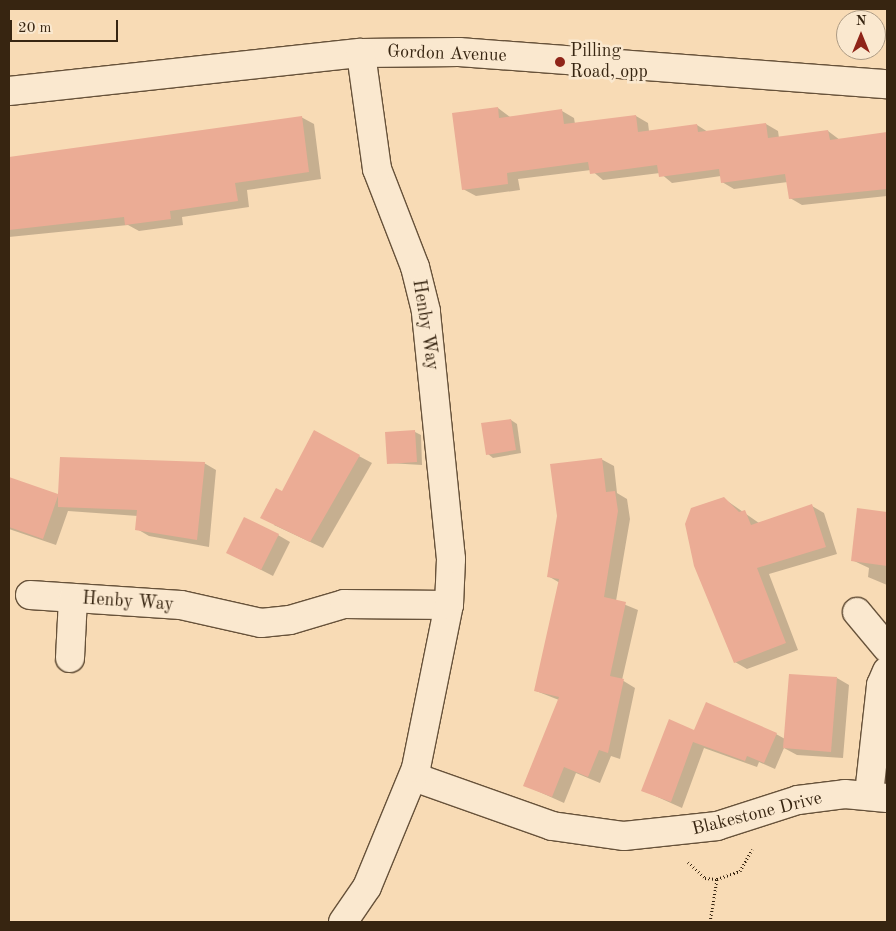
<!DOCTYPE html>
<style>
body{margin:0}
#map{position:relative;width:896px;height:931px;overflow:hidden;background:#f8dbb5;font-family:"Old Standard TT",serif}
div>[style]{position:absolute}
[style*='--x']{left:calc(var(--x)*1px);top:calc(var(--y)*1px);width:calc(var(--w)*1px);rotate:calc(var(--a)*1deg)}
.shadow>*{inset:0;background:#0003}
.building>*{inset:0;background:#ebac95}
.path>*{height:3px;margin-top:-1.5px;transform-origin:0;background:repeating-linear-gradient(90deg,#372511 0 1px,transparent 0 3.5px)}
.roads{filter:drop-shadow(1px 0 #67523a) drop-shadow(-1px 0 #67523a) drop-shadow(0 1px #67523a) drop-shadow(0 -1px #67523a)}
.street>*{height:28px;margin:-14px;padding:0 14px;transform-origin:14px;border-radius:14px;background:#fae8cf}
.dots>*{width:14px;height:14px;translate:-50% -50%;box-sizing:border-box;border:2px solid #fae8cf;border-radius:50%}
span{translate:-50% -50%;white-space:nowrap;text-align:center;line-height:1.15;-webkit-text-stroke:5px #fae8cf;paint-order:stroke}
.poi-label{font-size:18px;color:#372511}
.left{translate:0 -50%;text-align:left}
.street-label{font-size:18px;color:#372511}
.frame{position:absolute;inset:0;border:10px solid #372511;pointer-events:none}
.north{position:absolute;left:836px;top:10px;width:50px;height:50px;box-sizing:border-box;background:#fae8cf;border:1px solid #ac9a83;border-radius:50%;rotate:0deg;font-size:14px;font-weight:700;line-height:20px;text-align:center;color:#372511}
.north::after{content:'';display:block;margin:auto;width:18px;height:22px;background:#8f2418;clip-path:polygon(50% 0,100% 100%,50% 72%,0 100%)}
.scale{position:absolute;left:10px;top:20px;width:108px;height:22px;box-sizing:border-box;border:2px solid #372511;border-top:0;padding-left:6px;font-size:15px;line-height:18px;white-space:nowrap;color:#372511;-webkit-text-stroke:4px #fae8cf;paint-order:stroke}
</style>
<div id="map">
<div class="shadow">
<div style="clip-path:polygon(498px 108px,510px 117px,562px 111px,574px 118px,575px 124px,636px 116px,648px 123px,649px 131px,697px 125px,708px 132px,766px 124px,778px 131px,779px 138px,828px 131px,840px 140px,887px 134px,887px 196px,802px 205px,790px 198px,788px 182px,734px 189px,722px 182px,721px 176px,672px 183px,660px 173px,603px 180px,591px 170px,518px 179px,520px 190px,476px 196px,463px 189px)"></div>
<div style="clip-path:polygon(301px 117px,314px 124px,321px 179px,247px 190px,249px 207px,182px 217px,183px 225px,139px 231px,128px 225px,9px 237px,9px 158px)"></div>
<div style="clip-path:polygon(511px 420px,517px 424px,521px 453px,493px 458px,488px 454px)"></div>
<div style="clip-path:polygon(314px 432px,372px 463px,323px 548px,274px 525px,283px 493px)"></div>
<div style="clip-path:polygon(415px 432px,421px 435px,422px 465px,388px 463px,387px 433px)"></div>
<div style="clip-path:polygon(601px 459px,614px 466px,617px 493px,627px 499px,630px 519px,616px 601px,638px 610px,622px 680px,635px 688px,620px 759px,611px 756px,600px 783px,576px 773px,564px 803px,524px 785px,559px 700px,536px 691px,560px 583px,548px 576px)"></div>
<div style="clip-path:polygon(204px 463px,216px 470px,209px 547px,149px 536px,137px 529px,138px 516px,68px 511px,56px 545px,9px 529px,9px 478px,60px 496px)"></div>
<div style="clip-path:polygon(723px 498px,759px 523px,812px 506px,824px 513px,837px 554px,769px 574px,798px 650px,747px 669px,735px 662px)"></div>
<div style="clip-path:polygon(858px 509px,887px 514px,887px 585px,868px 577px,869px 568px,852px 560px)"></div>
<div style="clip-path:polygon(278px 535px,290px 542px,273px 576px,240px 559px)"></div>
<div style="clip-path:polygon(837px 678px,849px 685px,843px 758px,797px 755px,784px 748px,775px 769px,759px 762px,757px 767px,704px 748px,682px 808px,642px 790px,694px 732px,776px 734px,785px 739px)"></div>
</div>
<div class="building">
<div style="clip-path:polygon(498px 107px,499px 118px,562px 109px,564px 124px,636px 115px,638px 132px,697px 124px,698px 132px,766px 123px,768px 138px,828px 130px,830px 140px,887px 132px,887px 189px,789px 199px,785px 174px,721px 183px,719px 169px,659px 177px,657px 165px,590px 174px,588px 162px,507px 173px,508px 184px,462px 190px,452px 113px)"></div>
<div style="clip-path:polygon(302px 116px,309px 172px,235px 183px,238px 201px,170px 211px,171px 219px,125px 225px,124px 217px,9px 230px,9px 157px)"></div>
<div style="clip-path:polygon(511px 419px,516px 450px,486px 455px,481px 423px)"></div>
<div style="clip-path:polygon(314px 430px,360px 455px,310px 542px,260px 518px,276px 488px,282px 491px)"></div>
<div style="clip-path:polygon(415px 430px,417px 462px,387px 464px,385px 432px)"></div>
<div style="clip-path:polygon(60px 457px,205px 462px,197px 540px,135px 530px,137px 510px,58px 507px,58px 496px,43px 539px,9px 527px,9px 477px,58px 494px)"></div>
<div style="clip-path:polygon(602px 458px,606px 492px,615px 491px,618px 511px,604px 597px,626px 602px,610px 676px,624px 679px,608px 753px,599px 750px,588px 777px,564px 767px,552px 797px,523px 786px,559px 697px,534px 691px,559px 579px,547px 577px,557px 516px,550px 464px)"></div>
<div style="clip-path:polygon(724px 497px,739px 512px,745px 510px,751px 525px,812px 504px,826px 547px,757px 568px,786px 643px,734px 663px,694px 566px,685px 524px,691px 508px)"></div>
<div style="clip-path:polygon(857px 508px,887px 512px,887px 566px,851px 561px)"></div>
<div style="clip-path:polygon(244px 517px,279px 534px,261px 570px,226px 553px)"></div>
<div style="clip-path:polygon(789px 674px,837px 677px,831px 752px,783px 748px)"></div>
<div style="clip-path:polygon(706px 702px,777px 733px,764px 763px,747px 756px,745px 761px,693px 742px,671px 802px,641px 791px,669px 719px,694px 730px)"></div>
</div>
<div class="path">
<div style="--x:688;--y:862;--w:23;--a:43"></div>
<div style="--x:705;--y:878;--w:12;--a:5"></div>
<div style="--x:717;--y:879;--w:24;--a:-19"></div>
<div style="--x:740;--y:871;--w:25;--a:-61"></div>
<div style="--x:710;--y:922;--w:44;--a:-80.8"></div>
</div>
<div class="roads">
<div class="street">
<div style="--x:9;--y:91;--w:354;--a:-6.2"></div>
<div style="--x:361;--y:53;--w:98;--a:-0.6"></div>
<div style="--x:459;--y:52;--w:429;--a:4.3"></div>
<div style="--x:30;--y:595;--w:151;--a:3.8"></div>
<div style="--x:181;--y:605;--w:82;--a:12.7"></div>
<div style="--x:261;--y:623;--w:29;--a:-6"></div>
<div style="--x:290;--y:620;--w:56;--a:-16.5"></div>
<div style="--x:344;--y:604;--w:105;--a:0.5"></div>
<div style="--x:857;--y:612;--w:47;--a:50.2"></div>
<div style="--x:70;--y:658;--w:59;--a:-87.1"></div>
<div style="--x:414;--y:777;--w:146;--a:19.5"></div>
<div style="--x:552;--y:826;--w:73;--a:7.9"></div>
<div style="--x:624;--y:836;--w:94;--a:-6.1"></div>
<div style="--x:717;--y:826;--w:85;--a:-17.8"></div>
<div style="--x:798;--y:800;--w:47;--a:-7.3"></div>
<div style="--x:845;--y:794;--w:42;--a:5.4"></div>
<div style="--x:869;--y:794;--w:110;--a:-83.7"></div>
<div style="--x:881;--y:685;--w:15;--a:-67"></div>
<div style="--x:343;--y:922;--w:42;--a:-55.6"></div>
<div style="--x:367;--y:887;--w:129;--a:-67.6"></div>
<div style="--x:416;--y:768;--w:166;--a:-78.6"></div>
<div style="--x:449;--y:605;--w:46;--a:-87.5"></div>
<div style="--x:451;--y:559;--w:249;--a:-95.8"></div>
<div style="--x:426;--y:311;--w:45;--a:-104"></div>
<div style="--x:415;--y:267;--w:105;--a:-111.2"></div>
<div style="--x:377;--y:169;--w:117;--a:-97.9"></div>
</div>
</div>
<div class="dots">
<div style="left:560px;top:62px;background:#8f2418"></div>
</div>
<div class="poi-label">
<span class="left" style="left:570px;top:62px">Pilling<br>Road, opp</span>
</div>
<div class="street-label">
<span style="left:447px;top:54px;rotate:2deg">Gordon Avenue</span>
<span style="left:425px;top:325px;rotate:81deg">Henby Way</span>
<span style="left:128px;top:602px;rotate:4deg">Henby Way</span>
<span style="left:757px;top:814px;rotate:-14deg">Blakestone Drive</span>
</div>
<div class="frame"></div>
<div class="north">N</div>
<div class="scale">20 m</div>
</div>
